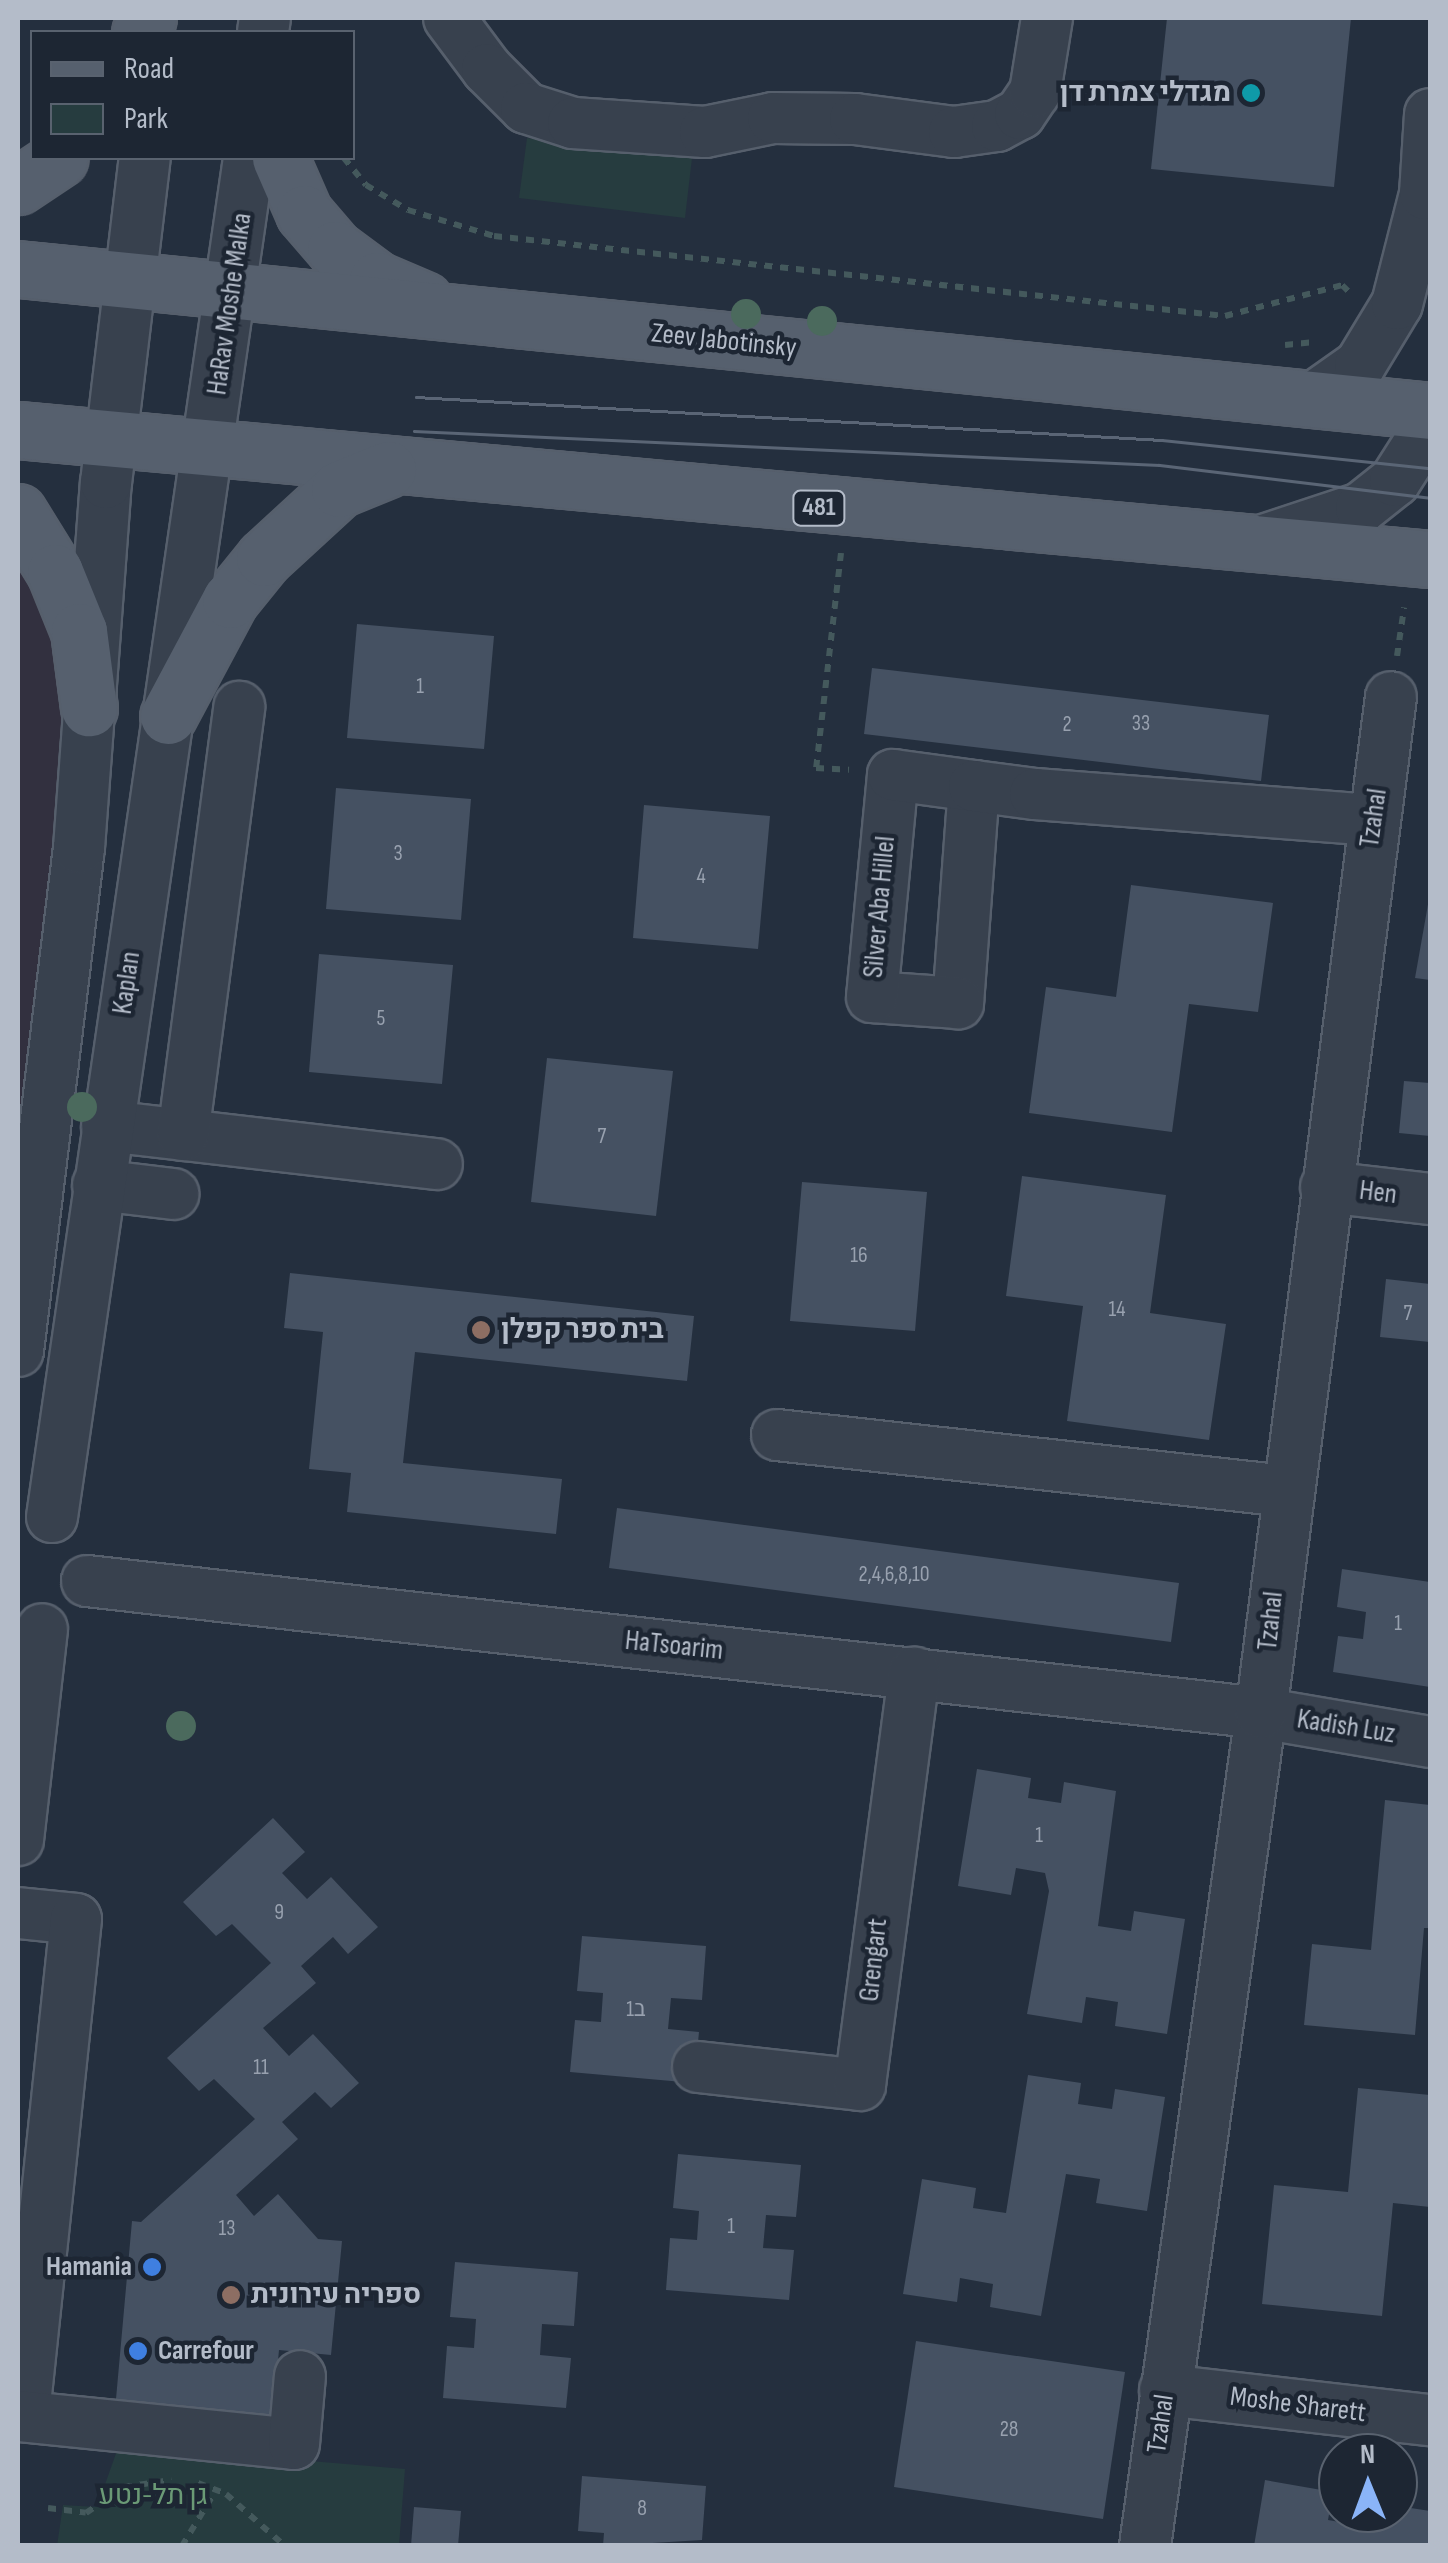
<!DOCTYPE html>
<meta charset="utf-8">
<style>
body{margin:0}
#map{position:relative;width:1448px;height:2563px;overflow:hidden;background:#242f3e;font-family:"Sofia Sans Condensed",Heebo,sans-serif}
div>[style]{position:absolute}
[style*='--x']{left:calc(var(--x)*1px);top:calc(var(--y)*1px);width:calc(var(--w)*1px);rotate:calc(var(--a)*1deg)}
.medical>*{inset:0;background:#32303f}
.green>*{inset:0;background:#263c3f}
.building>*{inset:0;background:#455162}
.path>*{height:6px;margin-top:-3px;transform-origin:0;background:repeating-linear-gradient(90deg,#44595c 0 8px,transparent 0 16px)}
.roads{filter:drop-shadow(2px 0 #565f6c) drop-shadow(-2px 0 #565f6c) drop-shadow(0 2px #565f6c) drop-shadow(0 -2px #565f6c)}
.minor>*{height:50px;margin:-25px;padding:0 25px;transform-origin:25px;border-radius:25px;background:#38414e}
.major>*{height:55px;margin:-27.5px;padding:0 27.5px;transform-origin:27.5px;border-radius:27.5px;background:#56606e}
.tram>*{height:2.5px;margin:-1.25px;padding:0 1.25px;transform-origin:1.25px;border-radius:1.25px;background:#5a6575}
.trees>*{width:30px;height:30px;margin:-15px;border-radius:50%;background:#4b6a5d}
.dots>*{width:28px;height:28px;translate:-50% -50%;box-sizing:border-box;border:5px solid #1d2633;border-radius:50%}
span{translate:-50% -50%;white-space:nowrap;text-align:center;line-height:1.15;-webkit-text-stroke:9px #1d2633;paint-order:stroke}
.number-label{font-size:22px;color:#98a1af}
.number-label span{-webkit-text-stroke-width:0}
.shield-label span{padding:2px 8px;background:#1d2633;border:2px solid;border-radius:8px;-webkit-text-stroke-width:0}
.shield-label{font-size:25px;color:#b4bcc9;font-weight:700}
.poi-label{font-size:28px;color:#b4bcc9;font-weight:700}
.right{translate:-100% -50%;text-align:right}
.left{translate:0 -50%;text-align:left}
.street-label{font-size:28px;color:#b4bcc9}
.park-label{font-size:28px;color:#6b9a76}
.frame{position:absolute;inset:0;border:20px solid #b4bcc9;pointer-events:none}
.legend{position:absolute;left:30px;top:30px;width:325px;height:130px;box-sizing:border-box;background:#1d2633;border:2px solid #59626f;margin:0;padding:12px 18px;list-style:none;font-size:30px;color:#b4bcc9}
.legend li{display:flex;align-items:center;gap:20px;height:50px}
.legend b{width:50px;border:2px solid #59626f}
.north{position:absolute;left:1318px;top:2433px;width:100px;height:100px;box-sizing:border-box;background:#1d2633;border:2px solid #59626f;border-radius:50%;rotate:359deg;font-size:28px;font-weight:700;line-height:40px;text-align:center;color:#b4bcc9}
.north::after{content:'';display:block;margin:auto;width:35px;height:45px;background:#8ab4f8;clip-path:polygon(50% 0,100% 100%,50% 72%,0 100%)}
</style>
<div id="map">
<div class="medical">
<div style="clip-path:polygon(18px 539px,45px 606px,72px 703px,18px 1126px)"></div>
</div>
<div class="green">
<div style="clip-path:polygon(527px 138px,692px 158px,685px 218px,519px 198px)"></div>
<div style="clip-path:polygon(119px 2445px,405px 2469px,399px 2545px,57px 2546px,63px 2505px,97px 2507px)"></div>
</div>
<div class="building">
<div style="clip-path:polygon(1167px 18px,1351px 18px,1334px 187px,1151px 169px)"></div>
<div style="clip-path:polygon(357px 624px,494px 636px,484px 749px,347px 738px)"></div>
<div style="clip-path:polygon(872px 668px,1269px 715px,1261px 781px,864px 734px)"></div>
<div style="clip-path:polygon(336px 788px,471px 799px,461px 920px,326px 909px)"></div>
<div style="clip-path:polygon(644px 805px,770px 816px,758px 949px,633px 938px)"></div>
<div style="clip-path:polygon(1131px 885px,1273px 903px,1258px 1012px,1189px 1004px,1172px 1132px,1029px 1113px,1046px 987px,1116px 997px)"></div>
<div style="clip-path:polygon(1430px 893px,1430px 980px,1415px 978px)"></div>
<div style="clip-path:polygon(319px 954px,453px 965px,442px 1084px,309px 1072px)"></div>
<div style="clip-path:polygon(547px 1058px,673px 1071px,656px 1216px,531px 1202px)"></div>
<div style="clip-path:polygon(1404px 1081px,1430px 1083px,1430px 1136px,1399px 1133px)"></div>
<div style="clip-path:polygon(1022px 1176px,1166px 1195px,1150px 1313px,1226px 1324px,1209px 1440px,1067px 1421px,1083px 1306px,1006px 1296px)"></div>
<div style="clip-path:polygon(802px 1182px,927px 1192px,915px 1331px,790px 1321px)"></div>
<div style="clip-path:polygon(290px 1273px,694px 1316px,687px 1381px,415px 1352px,403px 1463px,562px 1479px,556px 1534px,347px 1512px,351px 1473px,309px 1469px,323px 1332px,284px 1328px)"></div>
<div style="clip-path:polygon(1386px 1279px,1430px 1284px,1430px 1342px,1380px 1337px)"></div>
<div style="clip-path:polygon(617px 1508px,1179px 1583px,1171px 1642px,609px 1568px)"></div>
<div style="clip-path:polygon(1342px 1569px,1430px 1582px,1430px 1687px,1333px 1672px,1338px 1636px,1363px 1639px,1366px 1612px,1337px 1607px)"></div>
<div style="clip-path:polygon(977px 1769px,1031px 1778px,1028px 1798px,1061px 1803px,1064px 1782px,1116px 1791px,1098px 1926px,1131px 1931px,1134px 1911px,1185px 1919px,1167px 2034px,1115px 2026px,1118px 2002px,1086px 1997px,1082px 2023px,1027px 2014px,1049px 1891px,1045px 1873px,1016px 1868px,1011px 1895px,958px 1886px)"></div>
<div style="clip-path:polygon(1385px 1800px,1430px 1805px,1430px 1928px,1424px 1928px,1415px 2035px,1304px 2025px,1312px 1944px,1371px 1950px)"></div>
<div style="clip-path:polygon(273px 1818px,305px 1852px,282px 1873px,307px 1899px,331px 1877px,378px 1927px,348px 1954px,333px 1937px,301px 1966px,316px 1983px,263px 2028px,289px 2056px,313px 2034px,359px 2083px,331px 2108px,315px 2092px,282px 2122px,298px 2139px,236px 2195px,254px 2216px,278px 2194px,318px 2239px,342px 2241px,331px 2355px,279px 2350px,272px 2425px,115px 2410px,132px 2221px,141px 2222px,255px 2119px,214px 2079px,199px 2091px,167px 2058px,271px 1963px,232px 1924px,216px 1936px,183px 1902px)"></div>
<div style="clip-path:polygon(582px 1936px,706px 1946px,702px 2000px,671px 1998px,668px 2029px,699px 2032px,694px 2083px,570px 2072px,575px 2020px,601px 2022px,603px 1993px,577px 1991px)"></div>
<div style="clip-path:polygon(1028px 2075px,1081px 2083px,1078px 2104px,1112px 2109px,1115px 2089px,1165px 2097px,1147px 2211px,1096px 2203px,1100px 2179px,1066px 2174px,1041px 2316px,990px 2307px,993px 2284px,960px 2278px,957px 2302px,903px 2294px,922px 2179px,976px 2188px,973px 2208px,1006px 2213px)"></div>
<div style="clip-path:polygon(1358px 2088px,1430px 2095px,1430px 2207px,1393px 2203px,1382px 2316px,1262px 2304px,1274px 2185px,1348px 2192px)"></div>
<div style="clip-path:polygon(678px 2154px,801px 2165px,796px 2217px,766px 2215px,763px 2248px,794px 2250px,789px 2300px,666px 2290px,670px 2238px,697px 2240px,699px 2211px,673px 2208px)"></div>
<div style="clip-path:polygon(455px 2262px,578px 2272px,574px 2326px,542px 2324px,540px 2355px,571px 2358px,566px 2408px,443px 2398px,447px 2346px,474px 2348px,476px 2319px,450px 2317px)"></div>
<div style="clip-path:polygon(916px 2341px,1125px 2372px,1103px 2519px,894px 2487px)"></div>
<div style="clip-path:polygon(582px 2476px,706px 2486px,702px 2540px,603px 2546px,604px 2533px,578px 2531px)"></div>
<div style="clip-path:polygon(1265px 2480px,1333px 2492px,1328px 2520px,1368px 2527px,1370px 2513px,1398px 2513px,1398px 2506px,1430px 2511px,1430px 2546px,1254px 2546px)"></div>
<div style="clip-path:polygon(414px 2507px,461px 2511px,458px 2546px,411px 2546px)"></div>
</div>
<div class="path">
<div style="--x:344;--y:158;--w:35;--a:51"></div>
<div style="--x:366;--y:185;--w:49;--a:30.8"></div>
<div style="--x:408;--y:210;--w:90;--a:16.8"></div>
<div style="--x:494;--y:236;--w:735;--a:6.25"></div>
<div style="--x:1225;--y:316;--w:121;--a:-14.8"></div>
<div style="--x:1342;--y:285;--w:13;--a:45"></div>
<div style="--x:1285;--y:345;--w:27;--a:-6"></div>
<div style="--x:841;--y:553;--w:216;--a:96.6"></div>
<div style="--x:816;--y:768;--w:33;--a:3"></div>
<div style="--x:1397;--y:656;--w:49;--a:-81.7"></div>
<div style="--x:198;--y:2483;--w:30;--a:21"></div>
<div style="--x:226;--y:2494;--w:79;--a:41.4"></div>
<div style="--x:48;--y:2508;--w:38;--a:7"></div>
<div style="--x:86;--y:2513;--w:46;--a:-34.4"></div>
<div style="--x:124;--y:2487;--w:48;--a:-8.5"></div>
<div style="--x:182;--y:2546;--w:66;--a:-58.7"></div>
</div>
<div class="roads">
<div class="minor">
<div style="--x:449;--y:18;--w:64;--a:53.3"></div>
<div style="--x:487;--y:69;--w:55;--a:45"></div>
<div style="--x:526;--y:108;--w:49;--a:17.7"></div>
<div style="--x:573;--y:123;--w:132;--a:3.9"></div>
<div style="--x:705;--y:132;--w:69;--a:-11.6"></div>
<div style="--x:773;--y:118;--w:82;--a:0.7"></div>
<div style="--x:855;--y:119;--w:100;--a:7.5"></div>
<div style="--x:954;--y:132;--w:43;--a:-7.9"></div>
<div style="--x:997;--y:126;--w:26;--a:-28"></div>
<div style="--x:1020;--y:114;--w:27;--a:-56"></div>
<div style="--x:1035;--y:92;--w:75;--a:-80.8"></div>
<div style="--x:263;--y:32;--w:14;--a:-82"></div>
<div style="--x:1312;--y:399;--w:59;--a:-35.3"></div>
<div style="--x:1360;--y:365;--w:71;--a:-58.8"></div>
<div style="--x:1397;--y:304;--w:114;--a:-75.7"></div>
<div style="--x:1425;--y:194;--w:80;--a:-86.4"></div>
<div style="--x:1264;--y:540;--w:102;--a:-18.3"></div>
<div style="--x:1361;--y:508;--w:43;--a:-38.5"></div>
<div style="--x:1395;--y:481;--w:65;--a:-57.5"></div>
<div style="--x:974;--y:786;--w:218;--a:94.2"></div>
<div style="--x:958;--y:1003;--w:86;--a:-176"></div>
<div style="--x:872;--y:997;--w:223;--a:-84.6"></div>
<div style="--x:893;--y:775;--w:82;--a:7.7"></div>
<div style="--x:974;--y:786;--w:62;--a:7.5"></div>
<div style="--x:1035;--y:794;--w:340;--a:4.4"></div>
<div style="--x:107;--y:1126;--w:332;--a:6.6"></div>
<div style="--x:183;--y:1135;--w:432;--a:-82.5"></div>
<div style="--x:98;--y:1185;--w:76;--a:6.8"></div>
<div style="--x:1326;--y:1187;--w:105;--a:6.6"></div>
<div style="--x:18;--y:1351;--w:507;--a:-83.09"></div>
<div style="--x:79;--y:848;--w:366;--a:-85.8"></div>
<div style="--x:106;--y:483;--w:327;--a:-83.2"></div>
<div style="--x:777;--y:1435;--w:512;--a:6.28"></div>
<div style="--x:52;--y:1517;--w:1373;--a:-81.75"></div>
<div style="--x:87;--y:1581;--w:1181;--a:6.42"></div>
<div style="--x:1261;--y:1713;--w:171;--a:9.7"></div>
<div style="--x:18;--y:1840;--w:212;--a:-83.5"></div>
<div style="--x:18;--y:1913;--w:58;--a:5.9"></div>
<div style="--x:76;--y:1919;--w:499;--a:96"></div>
<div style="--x:698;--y:2067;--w:163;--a:6.3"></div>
<div style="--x:860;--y:2085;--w:416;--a:-82.5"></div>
<div style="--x:1165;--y:2390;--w:267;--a:6.5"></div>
<div style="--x:18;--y:2416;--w:277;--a:5.8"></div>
<div style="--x:294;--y:2444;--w:68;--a:-85"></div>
<div style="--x:1145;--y:2546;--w:841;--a:-82.07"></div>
<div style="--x:1261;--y:1713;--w:1024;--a:-82.71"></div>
</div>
<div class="major">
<div style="--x:140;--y:32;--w:16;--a:-60"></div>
<div style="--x:280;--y:158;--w:60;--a:66.4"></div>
<div style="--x:304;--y:213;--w:48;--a:49.3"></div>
<div style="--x:335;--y:249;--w:52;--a:36.4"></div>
<div style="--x:377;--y:280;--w:51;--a:23.1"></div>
<div style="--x:18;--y:186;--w:50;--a:-33.7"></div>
<div style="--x:18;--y:269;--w:1419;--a:5.74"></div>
<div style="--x:18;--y:430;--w:1418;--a:5.22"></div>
<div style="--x:18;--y:512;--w:70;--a:58.3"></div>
<div style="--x:55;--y:572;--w:64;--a:67.9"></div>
<div style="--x:79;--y:631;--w:78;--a:82.6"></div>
<div style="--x:168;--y:716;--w:132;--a:-61.9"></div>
<div style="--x:230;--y:600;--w:54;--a:-51"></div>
<div style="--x:264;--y:558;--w:102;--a:-42.6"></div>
<div style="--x:339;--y:489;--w:53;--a:-22.2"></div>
</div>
</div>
<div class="tram">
<div style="--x:416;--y:397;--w:747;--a:3.3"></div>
<div style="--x:1162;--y:440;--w:269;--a:6"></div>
<div style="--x:414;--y:431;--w:746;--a:2.61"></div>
<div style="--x:1159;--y:465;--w:273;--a:6.9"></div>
</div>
<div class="trees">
<div style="left:746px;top:314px"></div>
<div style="left:822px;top:321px"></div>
<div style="left:82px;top:1107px"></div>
<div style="left:181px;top:1726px"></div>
</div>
<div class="dots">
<div style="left:1251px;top:93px;background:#0f9aa8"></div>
<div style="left:481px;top:1330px;background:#8d6e63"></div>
<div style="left:152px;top:2267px;background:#3f7fe0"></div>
<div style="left:231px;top:2295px;background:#8d6e63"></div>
<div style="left:138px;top:2351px;background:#3f7fe0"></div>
</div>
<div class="number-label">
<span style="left:420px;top:687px">1</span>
<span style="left:1141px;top:724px">33</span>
<span style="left:1067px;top:725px">2</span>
<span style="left:398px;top:854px">3</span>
<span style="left:701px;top:877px">4</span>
<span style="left:381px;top:1019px">5</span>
<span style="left:602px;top:1137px">7</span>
<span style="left:859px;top:1256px">16</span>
<span style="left:1117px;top:1310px">14</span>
<span style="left:1408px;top:1314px">7</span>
<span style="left:894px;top:1575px">2,4,6,8,10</span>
<span style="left:1398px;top:1624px">1</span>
<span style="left:1039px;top:1836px">1</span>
<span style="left:279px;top:1913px">9</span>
<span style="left:636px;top:2010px">1ב</span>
<span style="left:261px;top:2068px">11</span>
<span style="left:731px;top:2227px">1</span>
<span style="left:227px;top:2229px">13</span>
<span style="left:1009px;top:2430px">28</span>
<span style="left:642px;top:2509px">8</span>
</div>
<div class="shield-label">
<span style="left:819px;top:508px">481</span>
</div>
<div class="poi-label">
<span class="right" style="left:1231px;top:93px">מגדלי צמרת דן</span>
<span class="left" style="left:501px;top:1330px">בית ספר קפלן</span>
<span class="right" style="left:132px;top:2267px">Hamania</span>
<span class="left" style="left:251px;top:2295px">ספריה עירונית</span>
<span class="left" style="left:158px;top:2351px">Carrefour</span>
</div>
<div class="street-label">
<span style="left:230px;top:304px;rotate:-82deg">HaRav Moshe Malka</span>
<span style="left:724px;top:341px;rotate:6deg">Zeev Jabotinsky</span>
<span style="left:1374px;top:818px;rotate:-82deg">Tzahal</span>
<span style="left:880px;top:907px;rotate:-85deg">Silver Aba Hillel</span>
<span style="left:127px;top:983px;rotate:-82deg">Kaplan</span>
<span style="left:1378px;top:1193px;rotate:7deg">Hen</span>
<span style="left:1271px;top:1621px;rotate:-84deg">Tzahal</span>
<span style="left:674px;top:1646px;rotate:6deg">HaTsoarim</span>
<span style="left:1346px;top:1727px;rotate:9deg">Kadish Luz</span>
<span style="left:874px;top:1960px;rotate:-84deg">Grengart</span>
<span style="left:1298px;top:2405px;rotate:7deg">Moshe Sharett</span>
<span style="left:1161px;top:2424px;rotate:-82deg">Tzahal</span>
</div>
<div class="park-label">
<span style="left:153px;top:2496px">גן תל-נטע</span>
</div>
<div class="frame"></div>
<ul class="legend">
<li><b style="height:12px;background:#56606e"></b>Road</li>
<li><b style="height:28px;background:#263c3f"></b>Park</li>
</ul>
<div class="north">N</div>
</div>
